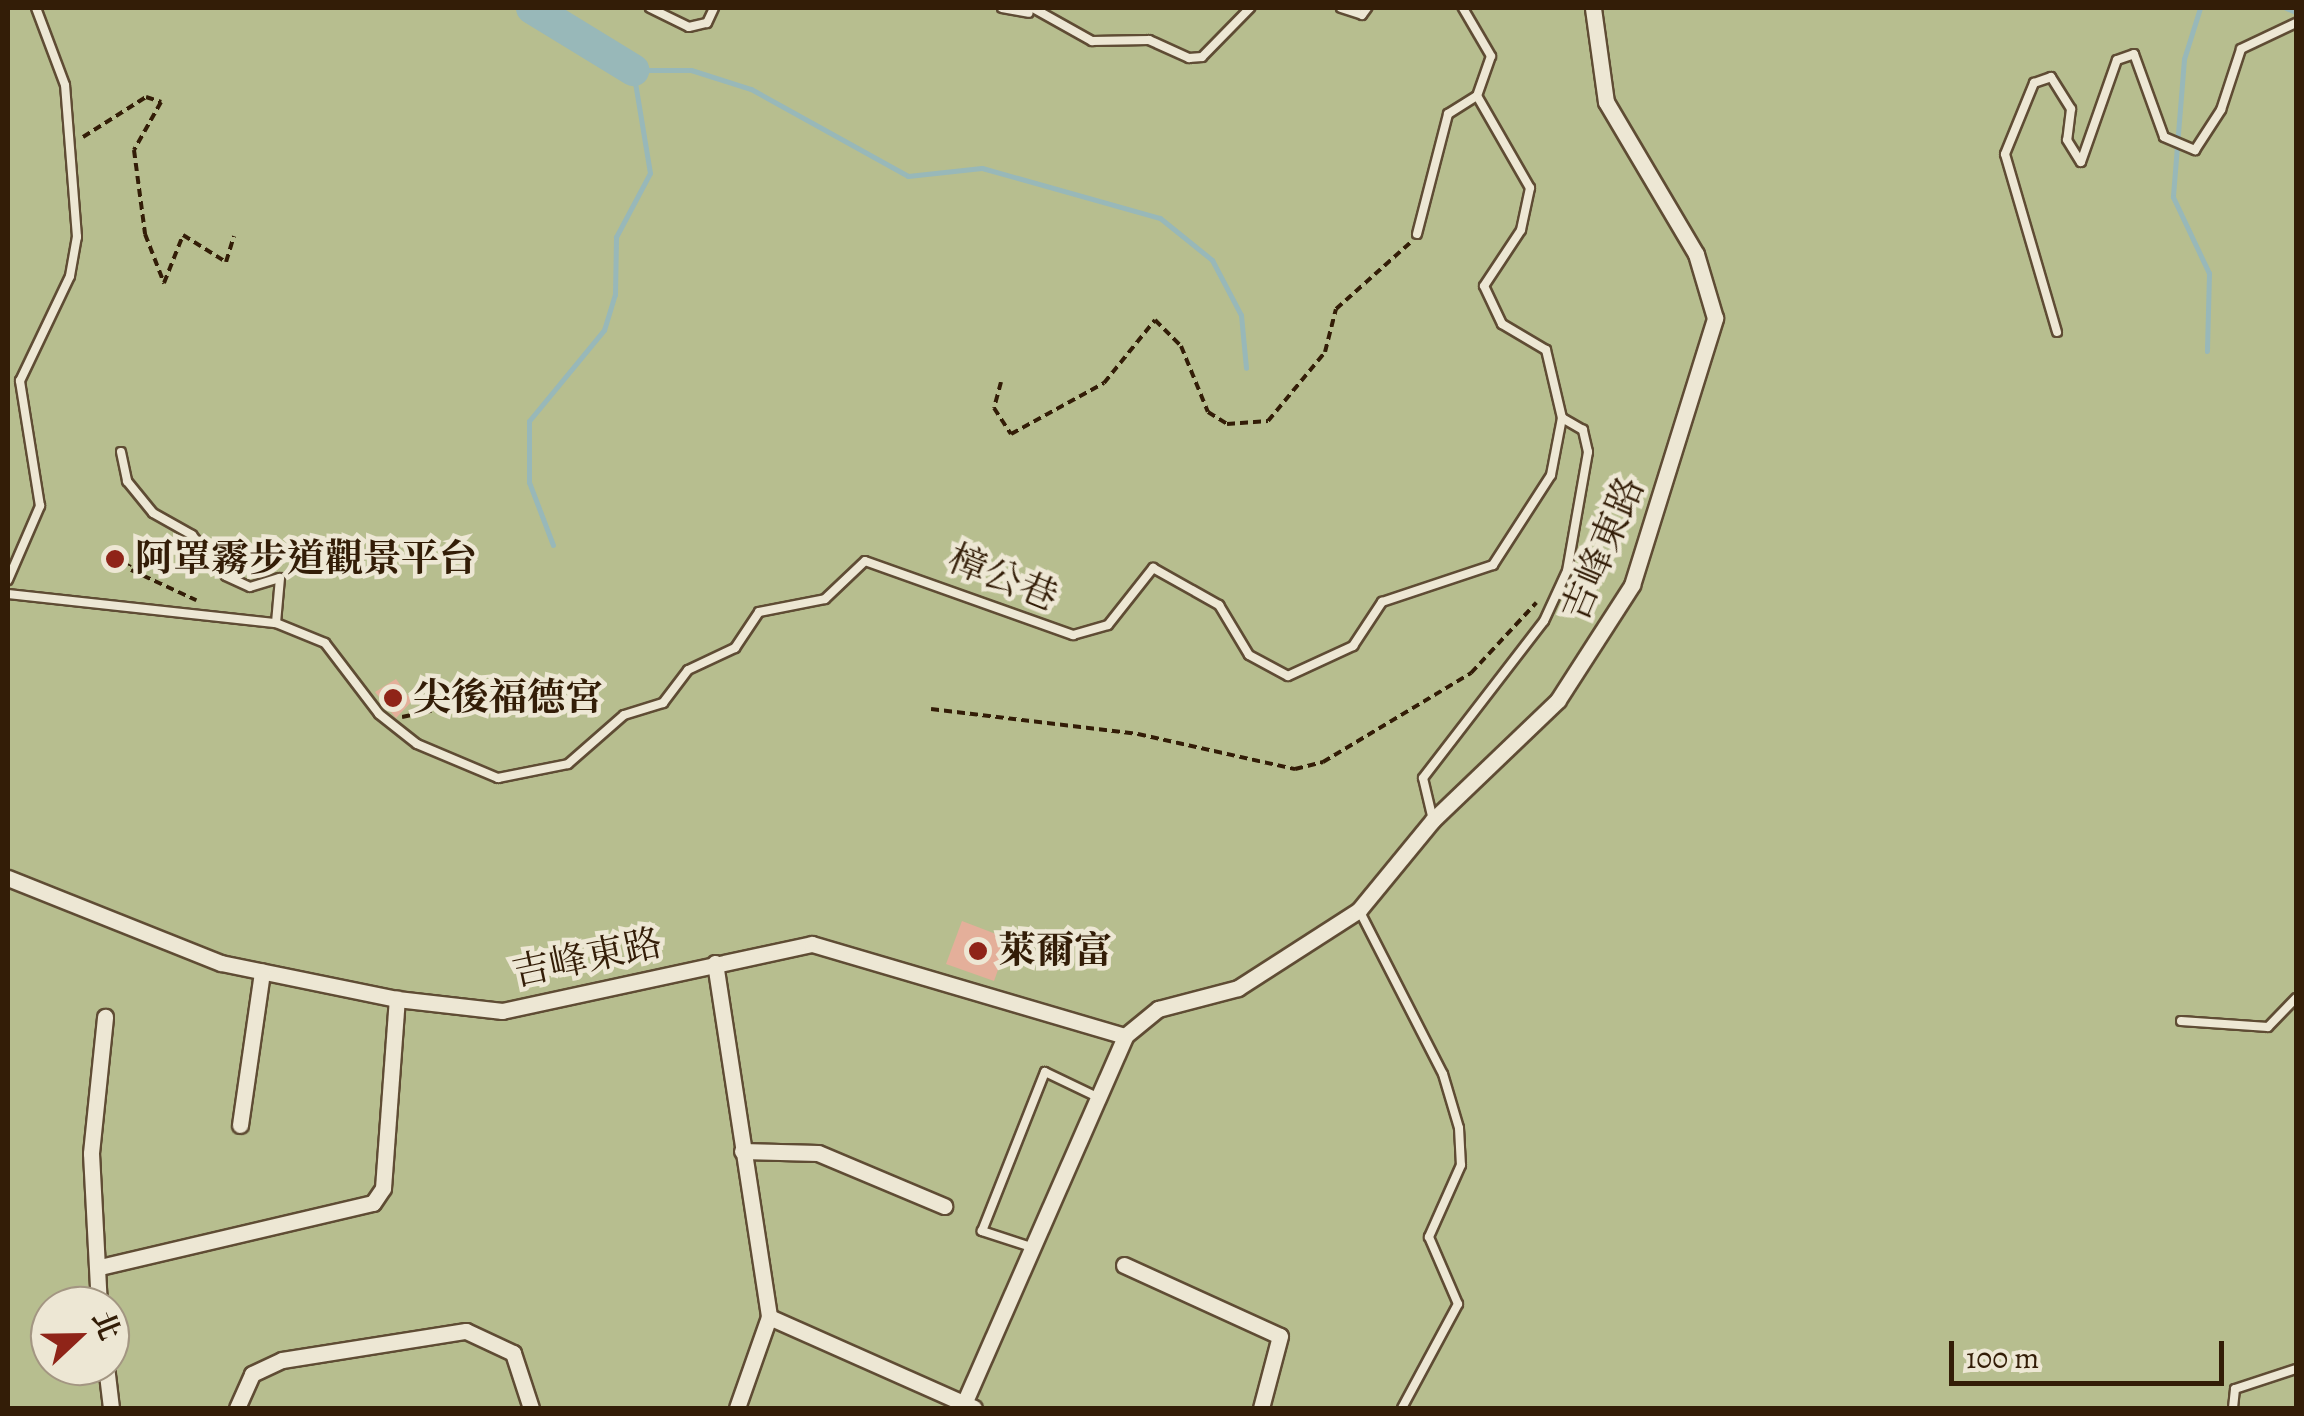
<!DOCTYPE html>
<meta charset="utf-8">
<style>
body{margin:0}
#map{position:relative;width:2304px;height:1416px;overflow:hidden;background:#e4dabd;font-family:Alegreya,"Noto Serif TC",serif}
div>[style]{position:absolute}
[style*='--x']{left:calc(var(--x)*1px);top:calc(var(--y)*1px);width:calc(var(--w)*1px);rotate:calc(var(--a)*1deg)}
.green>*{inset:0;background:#b7be8f}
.stream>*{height:5px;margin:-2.5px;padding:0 2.5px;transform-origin:2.5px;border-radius:2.5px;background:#98b8b9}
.river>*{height:32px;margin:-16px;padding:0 16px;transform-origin:16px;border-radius:16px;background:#98b8b9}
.building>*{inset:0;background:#e4af9a}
.path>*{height:4px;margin-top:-2px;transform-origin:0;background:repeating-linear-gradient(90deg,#331d07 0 8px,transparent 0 13px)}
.roads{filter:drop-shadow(2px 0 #5f4c34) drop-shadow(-2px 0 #5f4c34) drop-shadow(0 2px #5f4c34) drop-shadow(0 -2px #5f4c34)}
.service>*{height:8px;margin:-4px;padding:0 4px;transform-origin:4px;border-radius:4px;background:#ede7d4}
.minor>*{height:15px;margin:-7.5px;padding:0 7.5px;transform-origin:7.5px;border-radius:7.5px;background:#ede7d4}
.dots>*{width:28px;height:28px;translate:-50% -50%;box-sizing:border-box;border:5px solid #ede7d4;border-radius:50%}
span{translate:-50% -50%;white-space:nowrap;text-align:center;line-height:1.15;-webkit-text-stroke:9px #ede7d4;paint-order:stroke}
.street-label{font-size:38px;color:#331d07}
.poi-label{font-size:38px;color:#331d07;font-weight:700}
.left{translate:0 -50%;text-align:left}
.frame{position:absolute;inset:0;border:10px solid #331d07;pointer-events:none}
.north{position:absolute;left:30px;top:1286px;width:100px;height:100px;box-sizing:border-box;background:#ede7d4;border:2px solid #a39682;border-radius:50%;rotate:68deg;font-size:28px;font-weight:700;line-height:40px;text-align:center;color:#331d07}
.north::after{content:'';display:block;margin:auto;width:35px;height:45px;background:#8f2418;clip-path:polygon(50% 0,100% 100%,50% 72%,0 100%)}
.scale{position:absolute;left:1949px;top:1341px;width:275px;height:45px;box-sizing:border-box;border:5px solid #331d07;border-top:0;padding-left:12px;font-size:30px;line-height:35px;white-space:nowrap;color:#331d07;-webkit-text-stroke:8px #ede7d4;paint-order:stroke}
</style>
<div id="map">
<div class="green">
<div style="clip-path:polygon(evenodd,8px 8px,2296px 8px,2296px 1408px,8px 1408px,8px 8px,50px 1306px,110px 1306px,110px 1366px,50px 1366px,50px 1306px)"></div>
</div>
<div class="stream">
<div style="--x:2200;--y:8;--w:53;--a:107.4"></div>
<div style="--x:2184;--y:59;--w:138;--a:94.6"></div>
<div style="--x:2173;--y:197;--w:84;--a:64.7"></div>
<div style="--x:2209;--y:273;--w:78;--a:91.5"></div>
<div style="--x:2286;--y:8;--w:11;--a:22"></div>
<div style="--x:553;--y:545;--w:67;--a:-110.9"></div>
<div style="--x:529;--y:482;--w:61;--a:-90"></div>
<div style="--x:529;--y:421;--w:118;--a:-50.5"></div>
<div style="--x:604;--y:330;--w:37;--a:-73"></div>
<div style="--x:615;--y:295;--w:58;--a:-89"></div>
<div style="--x:616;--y:237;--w:72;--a:-62"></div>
<div style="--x:650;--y:173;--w:104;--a:-99.4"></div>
<div style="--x:633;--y:70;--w:58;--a:0"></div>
<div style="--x:691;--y:70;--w:63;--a:17.6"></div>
<div style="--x:751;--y:89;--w:179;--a:29"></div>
<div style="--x:908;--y:176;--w:74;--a:-6.2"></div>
<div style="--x:982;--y:168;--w:185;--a:15.7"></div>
<div style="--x:1160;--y:218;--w:67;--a:38.9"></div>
<div style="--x:1212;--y:260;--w:62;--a:62.2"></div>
<div style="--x:1241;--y:315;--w:53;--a:84.6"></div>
</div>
<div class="river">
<div style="--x:532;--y:8;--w:119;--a:31.5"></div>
</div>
<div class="building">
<div style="clip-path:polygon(396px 679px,412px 701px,396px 718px,375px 692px)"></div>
<div style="clip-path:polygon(962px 921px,1009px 939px,994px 981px,946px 964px)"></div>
</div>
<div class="path">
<div style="--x:83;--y:137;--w:75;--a:-32.4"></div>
<div style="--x:146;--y:97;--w:16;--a:18"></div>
<div style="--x:161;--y:102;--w:55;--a:119.4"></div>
<div style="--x:134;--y:150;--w:85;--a:82.5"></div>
<div style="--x:145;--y:234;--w:53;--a:68.8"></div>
<div style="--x:164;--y:283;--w:52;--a:-68.4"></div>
<div style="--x:183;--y:235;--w:51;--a:32.1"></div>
<div style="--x:226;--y:262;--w:27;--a:-73"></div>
<div style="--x:1001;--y:382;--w:27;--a:105"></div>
<div style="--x:994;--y:408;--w:31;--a:57"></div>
<div style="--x:1011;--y:434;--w:106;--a:-28.7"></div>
<div style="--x:1104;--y:383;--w:81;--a:-51"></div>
<div style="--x:1155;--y:320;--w:37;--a:45"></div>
<div style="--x:1181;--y:346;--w:71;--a:67.8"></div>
<div style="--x:1208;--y:412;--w:22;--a:32"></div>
<div style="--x:1227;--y:424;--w:41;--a:-4.2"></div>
<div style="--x:1268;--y:421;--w:89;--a:-50.4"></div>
<div style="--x:1325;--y:352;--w:44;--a:-75.7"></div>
<div style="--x:1336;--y:309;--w:101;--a:-41.8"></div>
<div style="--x:129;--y:566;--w:2;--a:-63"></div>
<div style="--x:131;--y:570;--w:72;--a:24.8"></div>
<div style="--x:931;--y:709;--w:209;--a:6.9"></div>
<div style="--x:1138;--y:734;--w:161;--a:12.6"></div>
<div style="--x:1295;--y:769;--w:29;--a:-14"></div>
<div style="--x:1323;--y:762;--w:173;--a:-31"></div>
<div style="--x:1471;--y:673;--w:96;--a:-47.1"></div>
<div style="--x:402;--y:717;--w:30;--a:-12"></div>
</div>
<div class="roads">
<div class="service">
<div style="--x:650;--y:8;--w:43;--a:26"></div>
<div style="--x:689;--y:27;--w:18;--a:-13"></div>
<div style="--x:707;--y:23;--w:17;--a:-65"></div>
<div style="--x:1002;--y:8;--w:27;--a:10"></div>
<div style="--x:1033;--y:8;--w:68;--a:29.2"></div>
<div style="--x:1092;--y:41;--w:57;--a:-1"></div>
<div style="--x:1149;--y:40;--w:44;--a:24.2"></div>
<div style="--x:1189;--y:58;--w:13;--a:-4"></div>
<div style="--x:1202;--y:57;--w:69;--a:-45.6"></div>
<div style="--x:1341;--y:8;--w:22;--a:18"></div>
<div style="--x:1362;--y:15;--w:9;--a:-54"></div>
<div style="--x:1417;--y:234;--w:124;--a:-75.5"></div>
<div style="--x:1448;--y:114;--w:34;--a:-32"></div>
<div style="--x:2057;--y:332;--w:185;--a:-106.3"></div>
<div style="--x:2005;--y:154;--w:77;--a:-67.8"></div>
<div style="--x:2034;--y:83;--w:18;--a:-19"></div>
<div style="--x:2051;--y:77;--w:38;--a:58"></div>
<div style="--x:2071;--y:109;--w:31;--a:97"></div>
<div style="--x:2067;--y:140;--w:26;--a:58"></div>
<div style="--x:2081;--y:162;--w:108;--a:-70.6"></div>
<div style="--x:2117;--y:60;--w:18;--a:-19"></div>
<div style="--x:2134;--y:54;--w:88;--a:70.1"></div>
<div style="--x:2164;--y:137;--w:34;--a:23"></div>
<div style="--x:2195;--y:150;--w:48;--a:-57"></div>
<div style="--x:2221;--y:110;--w:64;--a:-71.8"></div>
<div style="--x:2241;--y:49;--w:61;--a:-25.3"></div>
<div style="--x:121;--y:452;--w:30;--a:78"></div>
<div style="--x:127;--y:481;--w:41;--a:50.9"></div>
<div style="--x:153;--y:513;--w:45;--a:29.4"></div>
<div style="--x:192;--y:535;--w:53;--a:50.3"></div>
<div style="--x:226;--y:576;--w:26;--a:25"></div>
<div style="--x:250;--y:587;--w:31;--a:-17"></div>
<div style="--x:280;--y:578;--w:45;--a:95.1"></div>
<div style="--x:8;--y:580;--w:81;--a:-66.6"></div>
<div style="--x:40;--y:506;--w:127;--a:-99.1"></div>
<div style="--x:20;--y:381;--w:116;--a:-64.5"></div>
<div style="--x:70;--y:276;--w:40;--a:-80"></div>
<div style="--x:77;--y:237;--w:152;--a:-94.5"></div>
<div style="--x:65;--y:85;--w:82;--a:-110.6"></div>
<div style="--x:8;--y:594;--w:270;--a:6.2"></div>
<div style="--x:276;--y:623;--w:53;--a:22.2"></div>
<div style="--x:325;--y:643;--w:89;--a:52.7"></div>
<div style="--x:379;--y:714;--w:48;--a:38.3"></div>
<div style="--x:417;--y:744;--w:88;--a:22.8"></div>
<div style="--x:498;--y:778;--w:71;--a:-11.3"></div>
<div style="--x:568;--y:764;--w:74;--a:-41.2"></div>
<div style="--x:624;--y:715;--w:41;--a:-17.1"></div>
<div style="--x:663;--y:703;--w:41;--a:-52.9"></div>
<div style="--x:688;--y:670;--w:52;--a:-25.1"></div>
<div style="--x:735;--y:648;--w:43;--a:-56.3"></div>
<div style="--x:759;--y:612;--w:67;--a:-11.1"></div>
<div style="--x:825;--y:599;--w:55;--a:-43.5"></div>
<div style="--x:865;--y:561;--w:221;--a:19.6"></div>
<div style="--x:1073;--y:635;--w:36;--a:-16"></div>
<div style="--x:1108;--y:625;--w:73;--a:-51.7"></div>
<div style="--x:1153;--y:568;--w:76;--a:29.3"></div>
<div style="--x:1219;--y:605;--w:58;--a:59"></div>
<div style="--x:1249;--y:655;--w:44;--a:28.3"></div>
<div style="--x:1288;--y:676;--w:72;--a:-24.8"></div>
<div style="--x:1353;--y:646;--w:53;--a:-56.6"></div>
<div style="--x:1382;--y:602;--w:117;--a:-18.4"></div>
<div style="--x:1493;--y:565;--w:107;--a:-57.2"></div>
<div style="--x:1551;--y:475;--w:58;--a:-79.1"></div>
<div style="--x:1562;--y:418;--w:70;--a:-103.2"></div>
<div style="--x:1546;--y:350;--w:51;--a:-149.4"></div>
<div style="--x:1502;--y:324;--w:42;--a:-115.3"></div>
<div style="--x:1484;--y:286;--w:67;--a:-56.5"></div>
<div style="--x:1521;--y:230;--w:43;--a:-77.9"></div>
<div style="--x:1530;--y:188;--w:106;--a:-119.9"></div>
<div style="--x:1477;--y:96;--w:42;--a:-70.7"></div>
<div style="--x:1491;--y:56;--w:56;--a:-120.3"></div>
<div style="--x:1433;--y:820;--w:43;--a:-103.4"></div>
<div style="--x:1423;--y:778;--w:198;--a:-52.4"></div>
<div style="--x:1544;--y:621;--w:55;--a:-65.3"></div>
<div style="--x:1567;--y:571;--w:121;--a:-80"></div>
<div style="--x:1588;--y:452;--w:23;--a:-103"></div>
<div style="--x:1583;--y:430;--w:24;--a:-150"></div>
<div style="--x:1359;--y:910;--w:184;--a:62.9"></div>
<div style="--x:1443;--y:1074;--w:56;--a:73.5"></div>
<div style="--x:1459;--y:1128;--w:37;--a:87"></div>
<div style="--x:1461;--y:1165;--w:79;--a:114"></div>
<div style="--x:1429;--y:1237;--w:73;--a:66.6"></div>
<div style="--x:1458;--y:1304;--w:118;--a:118.3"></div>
<div style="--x:2181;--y:1021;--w:87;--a:3.9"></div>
<div style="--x:2268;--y:1027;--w:40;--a:-46"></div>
<div style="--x:1031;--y:1247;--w:52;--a:-161.9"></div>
<div style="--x:982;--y:1231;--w:171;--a:-68.4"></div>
<div style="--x:1045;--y:1072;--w:55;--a:25.6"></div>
<div style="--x:2233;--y:1408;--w:19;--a:-84"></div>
<div style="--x:2235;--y:1389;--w:64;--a:-18.2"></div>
</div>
<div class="minor">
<div style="--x:8;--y:878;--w:229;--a:21.8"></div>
<div style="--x:221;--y:963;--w:180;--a:11.6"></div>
<div style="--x:397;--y:999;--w:106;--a:6.5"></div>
<div style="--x:502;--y:1011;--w:317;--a:-12.2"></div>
<div style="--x:812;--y:944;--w:326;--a:16.4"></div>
<div style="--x:715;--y:963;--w:358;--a:81.3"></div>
<div style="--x:769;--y:1317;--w:96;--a:109.4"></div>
<div style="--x:240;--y:1125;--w:155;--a:-81.8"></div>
<div style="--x:742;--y:1151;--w:76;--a:1.5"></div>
<div style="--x:818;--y:1153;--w:137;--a:22.8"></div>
<div style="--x:1124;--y:1265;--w:171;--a:24.5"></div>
<div style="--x:1280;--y:1336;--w:74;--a:104.8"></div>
<div style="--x:100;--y:1267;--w:280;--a:-13.2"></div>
<div style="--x:373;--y:1203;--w:18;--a:-56"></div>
<div style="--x:383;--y:1188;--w:190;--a:-85.8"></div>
<div style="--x:99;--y:1306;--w:153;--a:-93"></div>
<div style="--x:91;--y:1153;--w:137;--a:-84.1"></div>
<div style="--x:769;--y:1317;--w:224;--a:23.9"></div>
<div style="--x:106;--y:1366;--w:42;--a:83.2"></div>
<div style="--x:237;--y:1408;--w:37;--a:-66"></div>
<div style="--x:252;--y:1374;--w:33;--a:-25"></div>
<div style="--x:282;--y:1360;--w:186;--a:-9"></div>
<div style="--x:466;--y:1331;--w:52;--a:25.1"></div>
<div style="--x:513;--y:1353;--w:58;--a:71.9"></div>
<div style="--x:962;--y:1408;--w:406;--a:-66.3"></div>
<div style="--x:1125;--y:1036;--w:43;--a:-39.3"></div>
<div style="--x:1158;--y:1009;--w:83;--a:-14.7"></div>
<div style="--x:1238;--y:988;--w:144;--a:-32.8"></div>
<div style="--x:1359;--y:910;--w:117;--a:-50.6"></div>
<div style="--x:1433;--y:820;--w:173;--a:-43.8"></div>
<div style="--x:1558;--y:700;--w:137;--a:-57.2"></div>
<div style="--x:1632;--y:585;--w:280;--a:-72.7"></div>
<div style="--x:1715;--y:318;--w:67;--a:-106.5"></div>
<div style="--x:1696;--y:254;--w:177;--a:-120.6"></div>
<div style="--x:1606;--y:102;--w:95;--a:-97.9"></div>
</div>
</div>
<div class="dots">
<div style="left:115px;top:559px;background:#8f2418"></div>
<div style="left:393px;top:698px;background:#8f2418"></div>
<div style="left:978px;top:951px;background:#8f2418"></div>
</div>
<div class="street-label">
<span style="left:1603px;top:549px;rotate:-67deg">吉峰東路</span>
<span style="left:1003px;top:578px;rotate:22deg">樟公巷</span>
<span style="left:587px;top:958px;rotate:-12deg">吉峰東路</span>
</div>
<div class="poi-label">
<span class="left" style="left:135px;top:559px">阿罩霧步道觀景平台</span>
<span class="left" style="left:413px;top:698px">尖後福德宮</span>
<span class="left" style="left:998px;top:951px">萊爾富</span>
</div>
<div class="frame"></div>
<div class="north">北</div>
<div class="scale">100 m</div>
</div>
